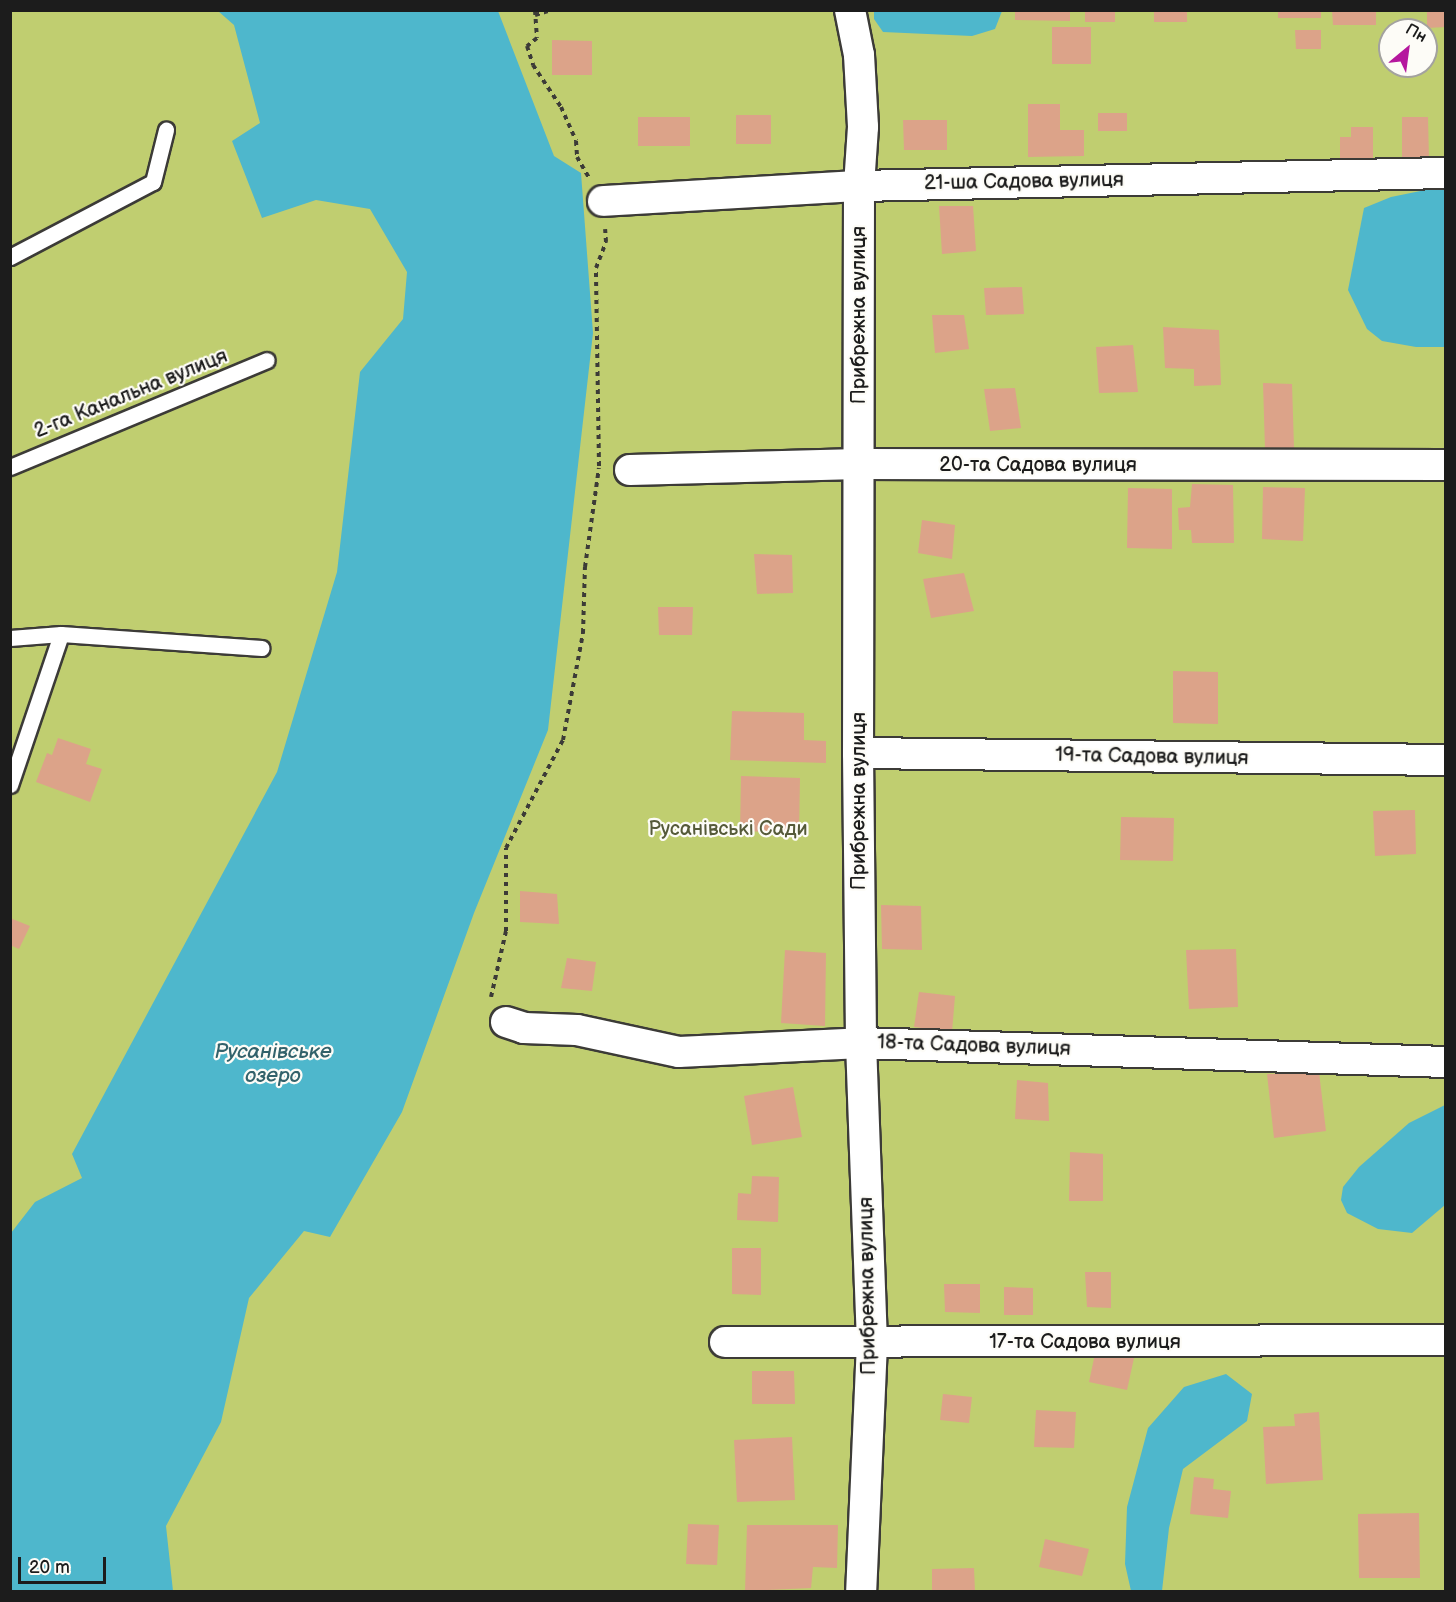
<!DOCTYPE html>
<meta charset="utf-8">
<style>
body{margin:0}
#map{position:relative;width:1456px;height:1602px;overflow:hidden;background:#f0e8cd;font-family:"Balsamiq Sans",sans-serif}
div>[style]{position:absolute}
[style*='--x']{left:calc(var(--x)*1px);top:calc(var(--y)*1px);width:calc(var(--w)*1px);rotate:calc(var(--a)*1deg)}
.green>*{inset:0;background:#c0ce70}
.water>*{inset:0;background:#4eb7cc}
.building>*{inset:0;background:#dca389}
.path>*{height:4px;margin-top:-2px;transform-origin:0;background:repeating-linear-gradient(90deg,#3c3b37 0 4.5px,transparent 0 9px)}
.roads{filter:drop-shadow(2px 0 #3c3b37) drop-shadow(-2px 0 #3c3b37) drop-shadow(0 2px #3c3b37) drop-shadow(0 -2px #3c3b37)}
.lane>*{height:15px;margin:-7.5px;padding:0 7.5px;transform-origin:7.5px;border-radius:7.5px;background:#fff}
.street>*{height:30px;margin:-15px;padding:0 15px;transform-origin:15px;border-radius:15px;background:#fff}
span{translate:-50% -50%;white-space:nowrap;text-align:center;line-height:1.15;-webkit-text-stroke:4.5px #fdfcf7;paint-order:stroke}
.street-label{font-size:20px;color:#1c1c1c}
.park-label{font-size:20px;color:#555a39}
.water-label{font-size:21px;color:#32626b;font-style:italic}
.frame{position:absolute;inset:0;border:12px solid #1c1c1c;pointer-events:none}
.north{position:absolute;left:1378px;top:18px;width:60px;height:60px;box-sizing:border-box;background:#fdfcf7;border:2px solid #a3a29f;border-radius:50%;rotate:29deg;font-size:16px;font-weight:700;line-height:24px;text-align:center;color:#1c1c1c}
.north::after{content:'';display:block;margin:auto;width:21px;height:27px;background:#b5179e;clip-path:polygon(50% 0,100% 100%,50% 72%,0 100%)}
.scale{position:absolute;left:18px;top:1557px;width:88px;height:27px;box-sizing:border-box;border:3px solid #1c1c1c;border-top:0;padding-left:8px;font-size:18px;line-height:21px;white-space:nowrap;color:#1c1c1c;-webkit-text-stroke:4px #fdfcf7;paint-order:stroke}
</style>
<div id="map">
<div class="green">
<div style="clip-path:polygon(evenodd,11px 11px,1445px 11px,1445px 1591px,11px 1591px,11px 11px,1390px 30px,1426px 30px,1426px 66px,1390px 66px,1390px 30px)"></div>
</div>
<div class="water">
<div style="clip-path:polygon(218px 11px,498px 11px,554px 156px,581px 173px,593px 333px,548px 730px,474px 913px,402px 1112px,330px 1237px,304px 1231px,249px 1298px,221px 1422px,166px 1526px,173px 1591px,11px 1591px,11px 1233px,35px 1202px,82px 1178px,72px 1154px,277px 772px,337px 572px,360px 372px,403px 319px,407px 272px,370px 209px,316px 200px,262px 218px,232px 141px,260px 123px,234px 25px)"></div>
<div style="clip-path:polygon(874px 11px,874px 10px,1002px 11px,995px 29px,972px 36px,883px 32px,874px 19px)"></div>
<div style="clip-path:polygon(1445px 186px,1445px 347px,1416px 347px,1382px 341px,1367px 329px,1348px 290px,1364px 208px,1391px 197px)"></div>
<div style="clip-path:polygon(1445px 1105px,1445px 1205px,1412px 1233px,1378px 1229px,1347px 1213px,1341px 1200px,1343px 1187px,1359px 1167px,1409px 1123px)"></div>
<div style="clip-path:polygon(1226px 1374px,1252px 1394px,1247px 1421px,1183px 1469px,1169px 1528px,1162px 1591px,1131px 1591px,1125px 1564px,1127px 1507px,1148px 1428px,1184px 1387px)"></div>
</div>
<div class="building">
<div style="clip-path:polygon(1015px 10px,1070px 10px,1070px 21px,1015px 20px)"></div>
<div style="clip-path:polygon(1085px 10px,1115px 10px,1115px 22px,1085px 22px)"></div>
<div style="clip-path:polygon(1154px 10px,1187px 10px,1187px 22px,1154px 22px)"></div>
<div style="clip-path:polygon(1278px 10px,1321px 10px,1321px 18px,1278px 18px)"></div>
<div style="clip-path:polygon(1332px 10px,1376px 10px,1376px 25px,1333px 25px)"></div>
<div style="clip-path:polygon(1427px 10px,1446px 10px,1446px 27px,1427px 28px)"></div>
<div style="clip-path:polygon(1052px 27px,1091px 27px,1091px 64px,1052px 64px)"></div>
<div style="clip-path:polygon(1295px 30px,1321px 30px,1321px 49px,1296px 49px)"></div>
<div style="clip-path:polygon(552px 40px,592px 41px,592px 75px,552px 75px)"></div>
<div style="clip-path:polygon(1028px 104px,1060px 104px,1060px 130px,1084px 130px,1084px 156px,1028px 157px)"></div>
<div style="clip-path:polygon(1098px 113px,1127px 113px,1127px 131px,1098px 131px)"></div>
<div style="clip-path:polygon(736px 115px,771px 115px,771px 144px,736px 144px)"></div>
<div style="clip-path:polygon(638px 117px,690px 117px,690px 146px,638px 146px)"></div>
<div style="clip-path:polygon(1402px 117px,1428px 117px,1429px 159px,1402px 160px)"></div>
<div style="clip-path:polygon(903px 120px,947px 120px,947px 150px,904px 150px)"></div>
<div style="clip-path:polygon(1351px 127px,1373px 127px,1373px 160px,1340px 160px,1340px 137px,1351px 137px)"></div>
<div style="clip-path:polygon(939px 206px,973px 206px,976px 251px,942px 254px)"></div>
<div style="clip-path:polygon(1022px 287px,1024px 314px,986px 315px,984px 288px)"></div>
<div style="clip-path:polygon(932px 315px,964px 315px,969px 349px,935px 353px)"></div>
<div style="clip-path:polygon(1163px 327px,1219px 330px,1221px 385px,1194px 386px,1194px 369px,1165px 368px)"></div>
<div style="clip-path:polygon(1133px 345px,1138px 392px,1099px 393px,1096px 347px)"></div>
<div style="clip-path:polygon(1263px 383px,1292px 384px,1294px 448px,1265px 449px)"></div>
<div style="clip-path:polygon(1015px 388px,1021px 428px,990px 431px,984px 389px)"></div>
<div style="clip-path:polygon(1192px 484px,1233px 485px,1234px 543px,1192px 543px,1191px 530px,1179px 530px,1178px 508px,1190px 507px)"></div>
<div style="clip-path:polygon(1263px 487px,1305px 488px,1303px 541px,1262px 539px)"></div>
<div style="clip-path:polygon(1128px 488px,1172px 489px,1172px 549px,1127px 548px)"></div>
<div style="clip-path:polygon(922px 520px,955px 525px,952px 559px,918px 553px)"></div>
<div style="clip-path:polygon(754px 554px,792px 555px,793px 593px,757px 594px)"></div>
<div style="clip-path:polygon(964px 573px,974px 611px,931px 618px,923px 579px)"></div>
<div style="clip-path:polygon(658px 607px,693px 607px,692px 635px,659px 635px)"></div>
<div style="clip-path:polygon(1173px 671px,1218px 672px,1218px 724px,1173px 723px)"></div>
<div style="clip-path:polygon(732px 711px,804px 713px,804px 740px,826px 741px,826px 763px,730px 760px)"></div>
<div style="clip-path:polygon(58px 738px,91px 749px,86px 764px,102px 769px,90px 802px,36px 782px,47px 753px,52px 755px)"></div>
<div style="clip-path:polygon(741px 776px,800px 778px,799px 833px,740px 831px)"></div>
<div style="clip-path:polygon(1415px 810px,1416px 854px,1375px 856px,1373px 811px)"></div>
<div style="clip-path:polygon(1121px 817px,1174px 818px,1173px 861px,1120px 860px)"></div>
<div style="clip-path:polygon(520px 891px,557px 894px,559px 924px,520px 922px)"></div>
<div style="clip-path:polygon(881px 905px,921px 906px,922px 950px,882px 949px)"></div>
<div style="clip-path:polygon(10px 918px,30px 926px,19px 949px,10px 945px)"></div>
<div style="clip-path:polygon(1236px 949px,1238px 1007px,1189px 1009px,1186px 950px)"></div>
<div style="clip-path:polygon(785px 950px,826px 953px,825px 1026px,781px 1023px)"></div>
<div style="clip-path:polygon(567px 958px,596px 962px,592px 991px,561px 988px)"></div>
<div style="clip-path:polygon(919px 992px,955px 996px,952px 1032px,914px 1027px)"></div>
<div style="clip-path:polygon(1319px 1072px,1326px 1131px,1274px 1138px,1267px 1074px)"></div>
<div style="clip-path:polygon(1017px 1080px,1048px 1083px,1049px 1121px,1015px 1119px)"></div>
<div style="clip-path:polygon(793px 1087px,802px 1137px,752px 1145px,744px 1096px)"></div>
<div style="clip-path:polygon(1070px 1152px,1103px 1154px,1103px 1201px,1069px 1201px)"></div>
<div style="clip-path:polygon(752px 1176px,779px 1177px,778px 1222px,737px 1220px,738px 1193px,751px 1194px)"></div>
<div style="clip-path:polygon(732px 1248px,761px 1248px,761px 1295px,732px 1294px)"></div>
<div style="clip-path:polygon(1085px 1272px,1111px 1272px,1111px 1308px,1087px 1307px)"></div>
<div style="clip-path:polygon(944px 1284px,980px 1284px,980px 1313px,945px 1312px)"></div>
<div style="clip-path:polygon(1004px 1287px,1033px 1288px,1033px 1315px,1004px 1315px)"></div>
<div style="clip-path:polygon(1096px 1349px,1134px 1358px,1127px 1390px,1089px 1382px)"></div>
<div style="clip-path:polygon(752px 1371px,794px 1371px,795px 1404px,752px 1404px)"></div>
<div style="clip-path:polygon(943px 1394px,972px 1397px,969px 1423px,940px 1420px)"></div>
<div style="clip-path:polygon(1036px 1410px,1076px 1412px,1074px 1448px,1034px 1447px)"></div>
<div style="clip-path:polygon(1319px 1412px,1323px 1480px,1266px 1484px,1263px 1427px,1295px 1426px,1294px 1414px)"></div>
<div style="clip-path:polygon(792px 1437px,795px 1500px,737px 1502px,734px 1440px)"></div>
<div style="clip-path:polygon(1194px 1477px,1214px 1479px,1213px 1489px,1231px 1491px,1228px 1518px,1190px 1514px)"></div>
<div style="clip-path:polygon(1419px 1513px,1420px 1578px,1359px 1578px,1358px 1514px)"></div>
<div style="clip-path:polygon(688px 1524px,719px 1525px,717px 1565px,686px 1564px)"></div>
<div style="clip-path:polygon(747px 1525px,838px 1525px,837px 1568px,813px 1567px,811px 1588px,745px 1591px)"></div>
<div style="clip-path:polygon(1045px 1539px,1089px 1549px,1082px 1576px,1039px 1567px)"></div>
<div style="clip-path:polygon(974px 1568px,975px 1592px,932px 1592px,932px 1569px)"></div>
</div>
<div class="path">
<div style="--x:535;--y:10;--w:28;--a:86"></div>
<div style="--x:537;--y:38;--w:13;--a:141"></div>
<div style="--x:527;--y:46;--w:20;--a:72"></div>
<div style="--x:533;--y:65;--w:50;--a:56.3"></div>
<div style="--x:561;--y:107;--w:37;--a:66"></div>
<div style="--x:576;--y:141;--w:16;--a:86"></div>
<div style="--x:577;--y:157;--w:24;--a:60"></div>
<div style="--x:535;--y:15;--w:17;--a:-17"></div>
<div style="--x:599;--y:466;--w:198;--a:-90.9"></div>
<div style="--x:596;--y:268;--w:28;--a:-69"></div>
<div style="--x:606;--y:242;--w:13;--a:-94"></div>
<div style="--x:491;--y:997;--w:68;--a:-77.2"></div>
<div style="--x:506;--y:931;--w:83;--a:-90"></div>
<div style="--x:506;--y:848;--w:122;--a:-62.2"></div>
<div style="--x:563;--y:740;--w:109;--a:-79.4"></div>
<div style="--x:583;--y:633;--w:66;--a:-88.3"></div>
<div style="--x:585;--y:567;--w:100;--a:-82"></div>
</div>
<div class="roads">
<div class="lane">
<div style="--x:10;--y:257;--w:161;--a:-27.7"></div>
<div style="--x:153;--y:182;--w:54;--a:-76"></div>
<div style="--x:10;--y:467;--w:278;--a:-22.6"></div>
<div style="--x:10;--y:638;--w:51;--a:-4.5"></div>
<div style="--x:61;--y:634;--w:201;--a:4"></div>
<div style="--x:10;--y:785;--w:159;--a:-71.3"></div>
</div>
<div class="street">
<div style="--x:850;--y:10;--w:46;--a:78.7"></div>
<div style="--x:859;--y:55;--w:72;--a:86.8"></div>
<div style="--x:863;--y:127;--w:59;--a:93.9"></div>
<div style="--x:859;--y:186;--w:567;--a:90.1"></div>
<div style="--x:858;--y:753;--w:290;--a:89.4"></div>
<div style="--x:861;--y:1043;--w:300;--a:87.9"></div>
<div style="--x:872;--y:1343;--w:249;--a:92.5"></div>
<div style="--x:603;--y:201;--w:256;--a:-3.4"></div>
<div style="--x:859;--y:186;--w:587;--a:-1.27"></div>
<div style="--x:630;--y:470;--w:229;--a:-1.5"></div>
<div style="--x:859;--y:464;--w:587;--a:0.1"></div>
<div style="--x:858;--y:753;--w:588;--a:0.68"></div>
<div style="--x:506;--y:1022;--w:19;--a:18"></div>
<div style="--x:524;--y:1028;--w:53;--a:2.2"></div>
<div style="--x:577;--y:1030;--w:104;--a:12.2"></div>
<div style="--x:679;--y:1052;--w:182;--a:-2.8"></div>
<div style="--x:861;--y:1043;--w:585;--a:1.86"></div>
<div style="--x:725;--y:1342;--w:721;--a:-0.16"></div>
</div>
</div>
<div class="street-label">
<span style="left:1024px;top:182px;rotate:-1deg">21-ша Садова вулиця</span>
<span style="left:859px;top:315px;rotate:-90deg">Прибрежна вулиця</span>
<span style="left:131px;top:394px;rotate:-22deg">2-га Канальна вулиця</span>
<span style="left:1038px;top:465px">20-та Садова вулиця</span>
<span style="left:1152px;top:757px;rotate:1deg">19-та Садова вулиця</span>
<span style="left:859px;top:801px;rotate:-90deg">Прибрежна вулиця</span>
<span style="left:974px;top:1046px;rotate:2deg">18-та Садова вулиця</span>
<span style="left:868px;top:1286px;rotate:-91deg">Прибрежна вулиця</span>
<span style="left:1085px;top:1342px">17-та Садова вулиця</span>
</div>
<div class="park-label">
<span style="left:728px;top:829px">Русанівські Сади</span>
</div>
<div class="water-label">
<span style="left:273px;top:1064px">Русанівське<br>озеро</span>
</div>
<div class="frame"></div>
<div class="north">Пн</div>
<div class="scale">20 m</div>
</div>
